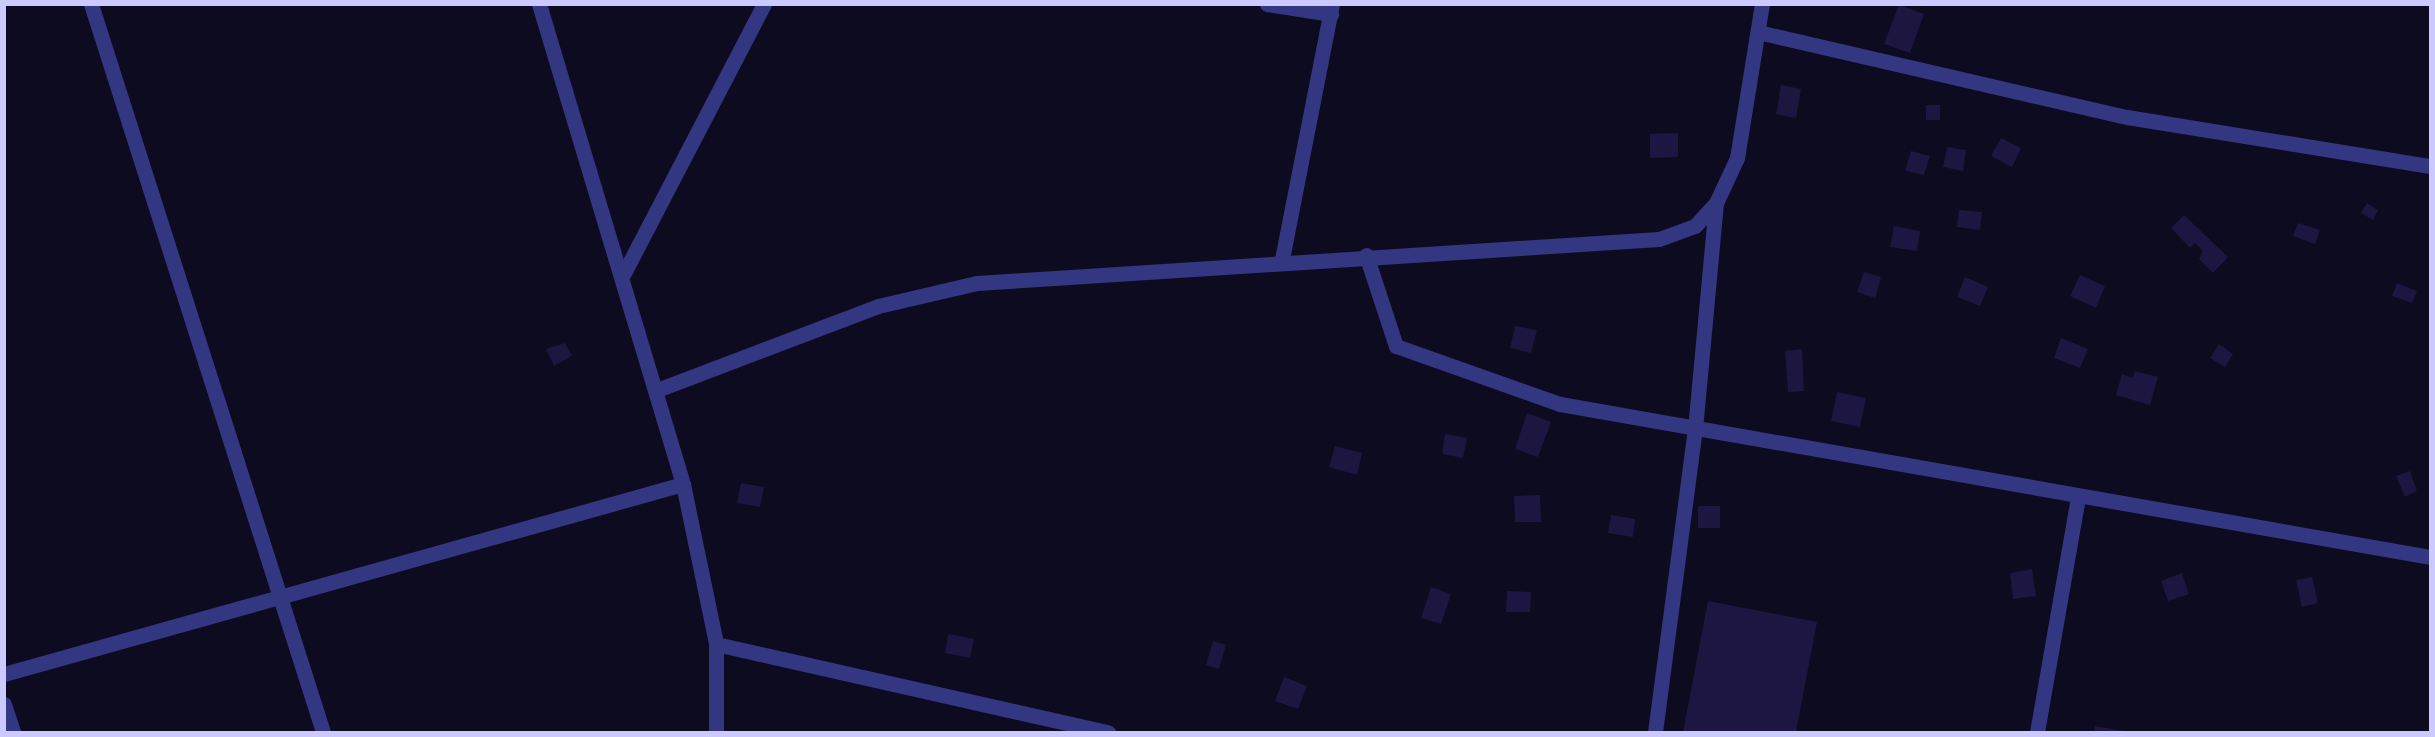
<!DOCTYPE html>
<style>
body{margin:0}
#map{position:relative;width:2435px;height:737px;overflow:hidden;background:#0d0b1f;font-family:"Fira Sans Condensed",sans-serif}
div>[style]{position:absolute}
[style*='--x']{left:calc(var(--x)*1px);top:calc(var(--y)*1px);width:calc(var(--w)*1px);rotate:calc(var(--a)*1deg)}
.building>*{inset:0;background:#1c1641}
.minor>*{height:15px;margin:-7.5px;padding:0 7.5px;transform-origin:7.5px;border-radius:7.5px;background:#333680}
span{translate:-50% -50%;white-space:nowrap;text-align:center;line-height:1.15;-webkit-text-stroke:6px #0d0b1f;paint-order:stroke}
.frame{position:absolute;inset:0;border:6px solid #cbc9ff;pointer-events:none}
</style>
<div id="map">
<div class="building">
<div style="clip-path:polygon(1899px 5px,1924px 14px,1910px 53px,1884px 44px)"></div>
<div style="clip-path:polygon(1781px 85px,1801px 89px,1796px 118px,1776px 114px)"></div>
<div style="clip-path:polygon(1926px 105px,1940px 105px,1940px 120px,1926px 120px)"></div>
<div style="clip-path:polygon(1678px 133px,1678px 157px,1650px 158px,1650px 134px)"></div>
<div style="clip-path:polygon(2001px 138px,2021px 148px,2012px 167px,1991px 156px)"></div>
<div style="clip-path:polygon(1947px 147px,1966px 150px,1963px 171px,1943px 167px)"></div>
<div style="clip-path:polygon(1911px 151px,1930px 156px,1924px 175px,1905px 171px)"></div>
<div style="clip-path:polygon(2367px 203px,2378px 210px,2373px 220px,2361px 213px)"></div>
<div style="clip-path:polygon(1959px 210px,1982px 212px,1980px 230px,1957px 227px)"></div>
<div style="clip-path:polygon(2184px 215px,2228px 257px,2213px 273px,2199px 259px,2203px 251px,2195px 243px,2190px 248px,2171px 228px)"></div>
<div style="clip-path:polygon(2298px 223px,2320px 230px,2315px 244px,2293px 236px)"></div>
<div style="clip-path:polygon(1894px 226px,1920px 231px,1917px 251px,1890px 247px)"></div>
<div style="clip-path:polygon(1864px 272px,1881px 277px,1875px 298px,1857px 292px)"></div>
<div style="clip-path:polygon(2080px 275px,2105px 286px,2096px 308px,2070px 296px)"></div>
<div style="clip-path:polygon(1965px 277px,1988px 287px,1980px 306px,1957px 297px)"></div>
<div style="clip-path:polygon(2397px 283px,2417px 291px,2412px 303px,2392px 296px)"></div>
<div style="clip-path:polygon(1515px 326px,1537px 330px,1531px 353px,1510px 348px)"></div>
<div style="clip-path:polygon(2061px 338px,2088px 349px,2080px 368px,2054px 358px)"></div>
<div style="clip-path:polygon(565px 343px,572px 356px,554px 366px,546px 349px)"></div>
<div style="clip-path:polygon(2219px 344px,2233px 354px,2225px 367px,2210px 358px)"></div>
<div style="clip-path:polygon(1802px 349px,1804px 391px,1788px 392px,1785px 351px)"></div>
<div style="clip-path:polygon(2135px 371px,2158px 377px,2150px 405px,2116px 395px,2122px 374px,2133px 378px)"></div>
<div style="clip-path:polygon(1837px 392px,1866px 398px,1860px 427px,1831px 421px)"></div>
<div style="clip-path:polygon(1527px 413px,1551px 422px,1538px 457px,1515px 449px)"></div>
<div style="clip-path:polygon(1445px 434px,1467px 438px,1463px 458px,1442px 454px)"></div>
<div style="clip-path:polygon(1335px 446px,1362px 453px,1357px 475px,1329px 467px)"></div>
<div style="clip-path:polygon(2410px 471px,2417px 491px,2405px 497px,2396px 476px)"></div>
<div style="clip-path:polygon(741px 483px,764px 487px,760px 507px,737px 503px)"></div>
<div style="clip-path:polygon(1540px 495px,1541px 522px,1515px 522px,1514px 496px)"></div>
<div style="clip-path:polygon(1698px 506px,1720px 506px,1720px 528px,1698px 528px)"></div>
<div style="clip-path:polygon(1611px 515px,1635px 519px,1633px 537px,1608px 533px)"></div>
<div style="clip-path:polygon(2032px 569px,2036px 596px,2013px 599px,2010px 573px)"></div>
<div style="clip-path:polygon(2182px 573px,2189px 594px,2168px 601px,2161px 581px)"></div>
<div style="clip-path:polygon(2312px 577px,2318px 603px,2302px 607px,2296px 580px)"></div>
<div style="clip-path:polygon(1431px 587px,1451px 594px,1441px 624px,1421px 618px)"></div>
<div style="clip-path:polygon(1507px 591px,1531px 592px,1530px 612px,1506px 612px)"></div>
<div style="clip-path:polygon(1708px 601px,1817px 622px,1796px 732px,1683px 732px)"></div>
<div style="clip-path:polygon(948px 634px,974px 639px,970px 658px,945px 653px)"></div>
<div style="clip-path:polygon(1213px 641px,1226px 645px,1219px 669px,1206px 665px)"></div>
<div style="clip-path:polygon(1284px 677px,1307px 686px,1298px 709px,1275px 701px)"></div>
<div style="clip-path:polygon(2095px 726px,2124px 731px,2124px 732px,2094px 732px)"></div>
</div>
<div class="minor">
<div style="--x:91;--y:4;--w:764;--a:72.32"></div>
<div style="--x:539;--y:4;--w:501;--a:73.3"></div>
<div style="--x:683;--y:484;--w:163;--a:78.3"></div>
<div style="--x:716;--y:644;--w:88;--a:90"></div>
<div style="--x:1267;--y:4;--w:65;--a:8.9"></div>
<div style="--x:1758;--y:32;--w:379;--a:13"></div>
<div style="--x:2127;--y:117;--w:307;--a:9.2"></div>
<div style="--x:1366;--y:255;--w:96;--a:71.8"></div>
<div style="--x:1396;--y:346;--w:174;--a:19.5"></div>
<div style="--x:1560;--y:404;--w:883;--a:9.97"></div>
<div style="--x:1282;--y:259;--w:260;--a:-78.9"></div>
<div style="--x:624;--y:273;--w:303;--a:-62.5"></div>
<div style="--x:657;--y:390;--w:236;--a:-20.8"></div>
<div style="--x:878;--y:306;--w:102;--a:-13.1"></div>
<div style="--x:977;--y:283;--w:683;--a:-3.69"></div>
<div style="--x:1659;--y:239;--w:38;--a:-20"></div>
<div style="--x:1695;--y:226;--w:31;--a:-48"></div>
<div style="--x:1716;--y:203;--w:50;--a:-65"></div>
<div style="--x:1737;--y:158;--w:156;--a:-80.8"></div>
<div style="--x:716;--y:644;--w:402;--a:12.7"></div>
<div style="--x:4;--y:674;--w:705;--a:-15.63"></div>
<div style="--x:4;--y:704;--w:29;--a:72"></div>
<div style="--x:1655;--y:732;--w:306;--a:-82.5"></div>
<div style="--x:1695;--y:429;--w:227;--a:-84.7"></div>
<div style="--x:2037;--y:732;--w:240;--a:-80.1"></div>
</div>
<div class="frame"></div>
</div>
